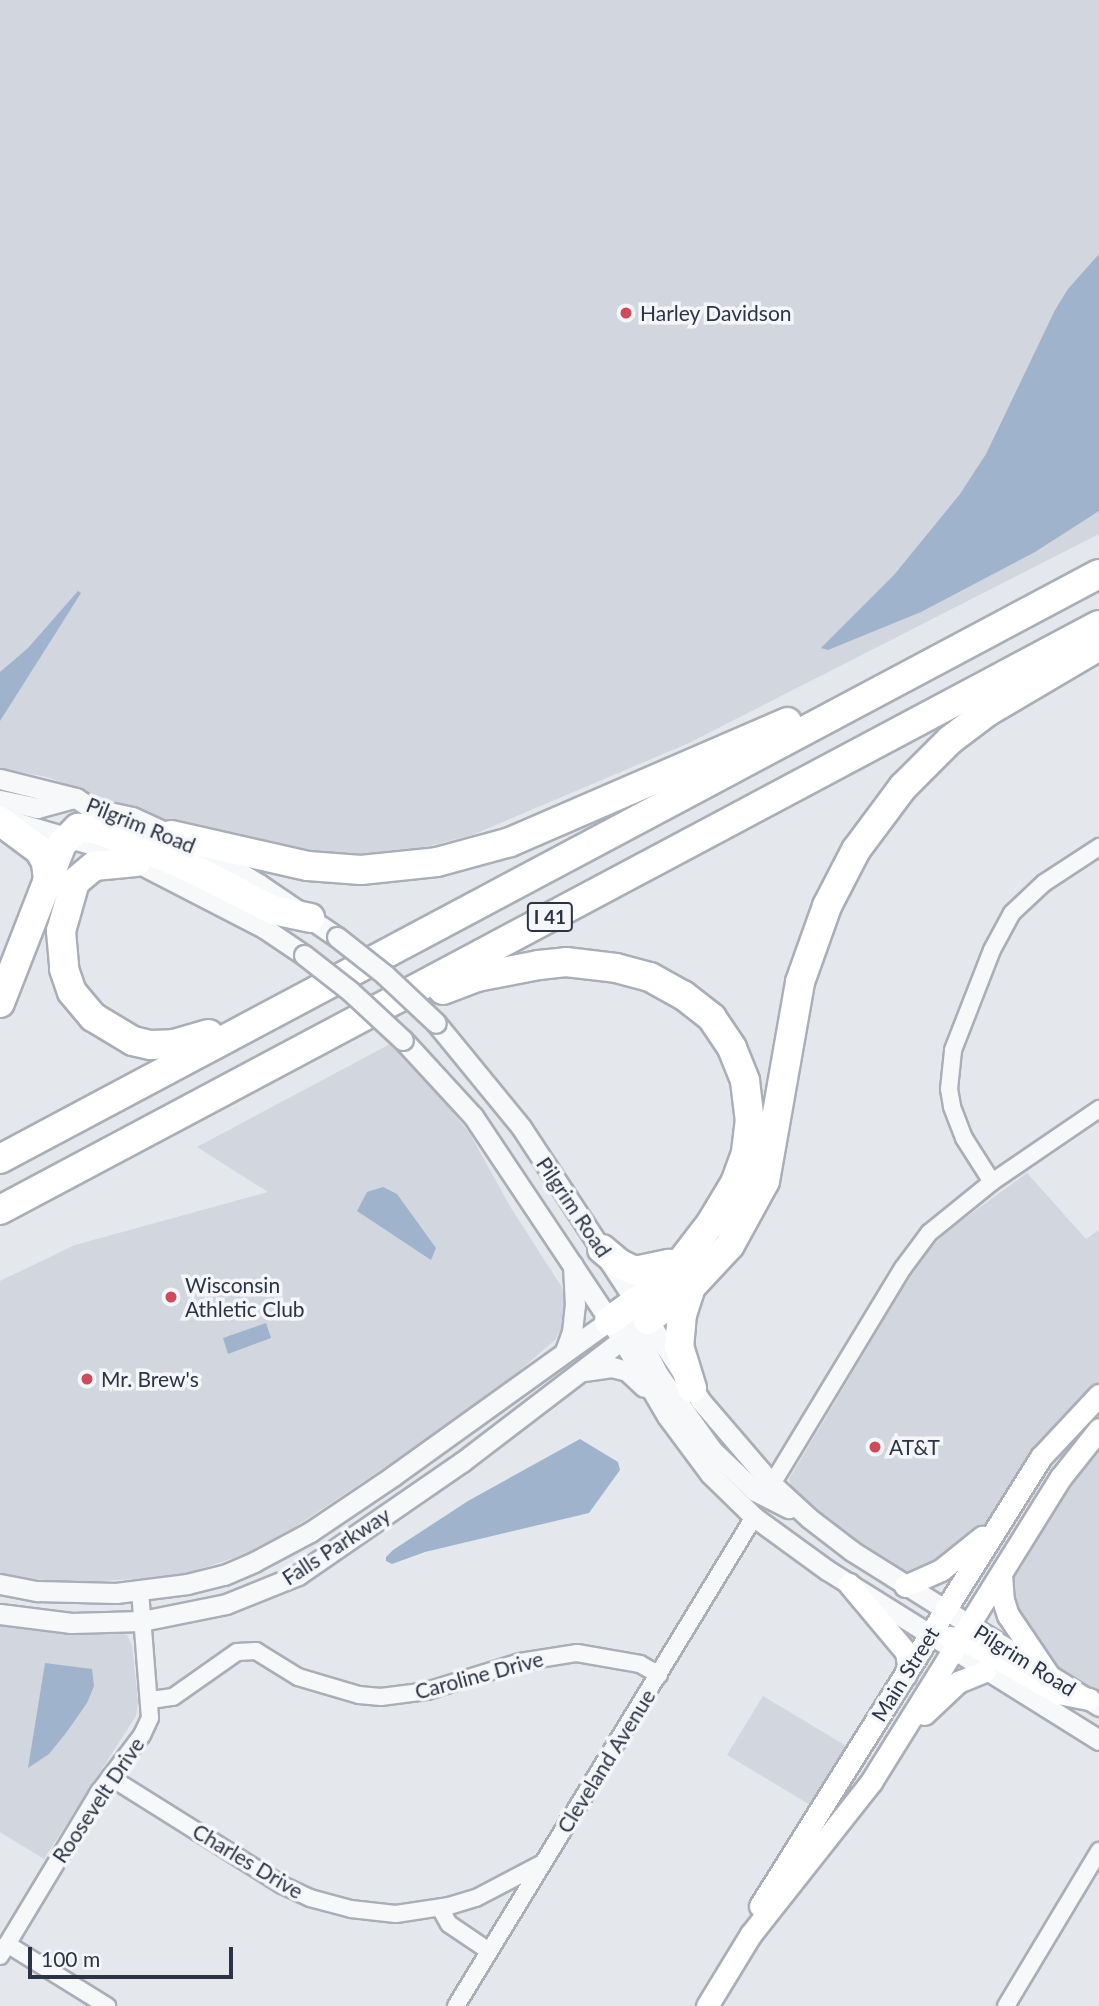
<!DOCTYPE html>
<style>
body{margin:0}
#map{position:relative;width:1099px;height:2006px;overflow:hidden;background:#e4e7ec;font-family:Lato,sans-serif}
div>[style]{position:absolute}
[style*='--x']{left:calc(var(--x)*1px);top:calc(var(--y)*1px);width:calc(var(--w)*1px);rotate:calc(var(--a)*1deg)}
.built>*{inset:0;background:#d2d6de}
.water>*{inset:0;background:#9fb4cc}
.roads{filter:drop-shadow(2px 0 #a9aeb7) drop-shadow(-2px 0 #a9aeb7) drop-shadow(0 2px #a9aeb7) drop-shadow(0 -2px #a9aeb7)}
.minor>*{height:16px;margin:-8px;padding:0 8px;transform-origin:8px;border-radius:8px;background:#f7f8fa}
.tertiary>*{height:19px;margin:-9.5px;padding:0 9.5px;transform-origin:9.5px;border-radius:9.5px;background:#f7f8fa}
.secondary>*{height:21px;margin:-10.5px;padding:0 10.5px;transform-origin:10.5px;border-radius:10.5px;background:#fff}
.motorway>*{height:28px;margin:-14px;padding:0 14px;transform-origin:14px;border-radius:14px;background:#fff}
.bridges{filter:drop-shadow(2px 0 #a9aeb7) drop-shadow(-2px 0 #a9aeb7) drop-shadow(0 2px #a9aeb7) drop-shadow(0 -2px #a9aeb7)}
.tertiary-bridge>*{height:19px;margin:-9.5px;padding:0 9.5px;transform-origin:9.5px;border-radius:9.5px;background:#f7f8fa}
.dots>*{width:19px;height:19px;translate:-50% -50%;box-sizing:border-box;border:4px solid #f4f6f9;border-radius:50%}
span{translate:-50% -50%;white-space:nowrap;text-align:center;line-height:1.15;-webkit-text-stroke:7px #f4f6f9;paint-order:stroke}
.shield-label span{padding:2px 5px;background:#f4f6f9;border:2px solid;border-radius:5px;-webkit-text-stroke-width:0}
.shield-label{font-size:19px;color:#2b3445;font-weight:700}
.poi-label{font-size:21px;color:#2b3445}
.left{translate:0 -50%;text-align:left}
.street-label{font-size:21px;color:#2b3445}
.scale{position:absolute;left:28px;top:1947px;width:205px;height:32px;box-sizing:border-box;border:4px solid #2b3445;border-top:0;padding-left:9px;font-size:21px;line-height:24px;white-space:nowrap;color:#2b3445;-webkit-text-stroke:5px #f4f6f9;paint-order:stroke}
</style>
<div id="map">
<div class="built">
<div style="clip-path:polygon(0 0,1099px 0,1099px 534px,689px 743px,472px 835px,413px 850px,357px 855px,309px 852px,209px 837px,47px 777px,0 768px)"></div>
<div style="clip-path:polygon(392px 1043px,432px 1086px,470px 1134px,511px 1208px,567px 1295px,567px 1319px,555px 1340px,505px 1383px,394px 1461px,289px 1531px,245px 1554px,191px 1572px,164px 1577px,70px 1583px,0 1575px,0 1281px,75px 1245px,268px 1192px,197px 1147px)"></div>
<div style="clip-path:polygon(1027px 1173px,1086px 1239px,1099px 1230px,1099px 1382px,979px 1532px,923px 1580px,898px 1571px,829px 1524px,794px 1496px,789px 1479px,919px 1261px,946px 1232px)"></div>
<div style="clip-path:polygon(1099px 1440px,1099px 1697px,1053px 1667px,1002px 1590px)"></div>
<div style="clip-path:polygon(0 1624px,83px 1633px,114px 1632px,127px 1635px,132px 1645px,138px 1702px,136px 1716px,44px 1859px,0 1832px)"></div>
<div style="clip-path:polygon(763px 1696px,848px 1747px,812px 1806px,727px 1755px)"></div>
</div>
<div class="water">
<div style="clip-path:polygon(1099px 254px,1099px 511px,1035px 552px,921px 612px,828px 650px,821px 648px,894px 575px,960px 494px,986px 454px,1055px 310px,1068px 289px)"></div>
<div style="clip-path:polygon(78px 591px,81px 593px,76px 601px,0 721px,0 672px,28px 648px)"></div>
<div style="clip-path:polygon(383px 1187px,397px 1194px,436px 1248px,431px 1260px,357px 1211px,367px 1192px)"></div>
<div style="clip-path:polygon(266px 1323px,271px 1338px,228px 1354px,223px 1338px)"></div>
<div style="clip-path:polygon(580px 1439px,618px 1462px,620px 1470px,589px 1513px,425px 1552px,392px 1564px,386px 1561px,386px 1557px,393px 1550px,468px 1501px)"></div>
<div style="clip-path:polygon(45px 1663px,92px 1669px,94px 1686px,87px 1703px,66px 1733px,49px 1754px,28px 1768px)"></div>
</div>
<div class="roads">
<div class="minor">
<div style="--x:992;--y:1182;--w:52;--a:-122.5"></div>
<div style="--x:964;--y:1138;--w:34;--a:-111"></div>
<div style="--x:952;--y:1106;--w:17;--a:-100"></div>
<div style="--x:949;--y:1089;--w:39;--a:-84"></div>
<div style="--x:953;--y:1050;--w:107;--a:-68.7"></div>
<div style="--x:992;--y:950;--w:42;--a:-61.6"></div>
<div style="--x:1012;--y:913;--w:44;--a:-43.2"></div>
<div style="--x:1044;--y:883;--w:66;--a:-33.2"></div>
<div style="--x:772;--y:1484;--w:253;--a:-58.8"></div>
<div style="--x:903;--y:1268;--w:44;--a:-53.4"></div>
<div style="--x:929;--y:1233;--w:81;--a:-39"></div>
<div style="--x:992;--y:1182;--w:130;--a:-34.3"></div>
<div style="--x:151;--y:1700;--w:22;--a:-8"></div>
<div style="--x:173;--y:1697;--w:78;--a:-35.1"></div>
<div style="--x:237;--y:1652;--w:19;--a:-3"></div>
<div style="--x:256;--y:1651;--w:49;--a:31.8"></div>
<div style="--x:298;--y:1677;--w:64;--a:16.4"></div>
<div style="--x:359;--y:1695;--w:22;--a:5"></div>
<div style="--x:381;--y:1697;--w:46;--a:-7.4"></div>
<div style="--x:427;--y:1691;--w:97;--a:-17.3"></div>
<div style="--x:520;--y:1662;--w:58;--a:-9"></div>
<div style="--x:577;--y:1653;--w:64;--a:9.9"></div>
<div style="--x:640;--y:1664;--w:22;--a:30"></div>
<div style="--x:110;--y:1777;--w:203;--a:32.1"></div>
<div style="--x:282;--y:1885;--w:31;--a:25"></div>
<div style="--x:310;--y:1898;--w:42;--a:15"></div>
<div style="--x:351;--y:1909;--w:45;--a:6.3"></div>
<div style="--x:396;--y:1914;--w:54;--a:-8.6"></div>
<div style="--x:449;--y:1906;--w:28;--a:-17"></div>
<div style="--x:476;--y:1898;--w:73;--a:-27.6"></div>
<div style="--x:440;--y:1908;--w:18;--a:61"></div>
<div style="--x:449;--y:1924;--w:48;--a:34"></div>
<div style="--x:7;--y:1944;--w:118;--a:31.8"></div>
<div style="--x:0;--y:1956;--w:192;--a:-58.9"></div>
<div style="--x:99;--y:1792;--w:71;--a:-53"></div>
<div style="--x:142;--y:1735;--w:19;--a:-65"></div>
<div style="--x:150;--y:1718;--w:127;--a:-94.5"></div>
<div style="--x:456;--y:2006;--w:573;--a:-58.64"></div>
<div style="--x:1006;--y:2006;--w:181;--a:-59"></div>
</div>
<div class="tertiary">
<div style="--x:0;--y:779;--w:78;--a:14"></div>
<div style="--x:76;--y:798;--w:18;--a:34"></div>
<div style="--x:91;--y:808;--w:42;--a:12.4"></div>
<div style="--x:132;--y:817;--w:67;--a:24.7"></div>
<div style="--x:193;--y:845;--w:77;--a:30.6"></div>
<div style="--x:259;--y:884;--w:94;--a:34.2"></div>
<div style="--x:0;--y:800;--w:38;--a:12"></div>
<div style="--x:37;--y:808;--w:35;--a:-15"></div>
<div style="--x:7;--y:820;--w:86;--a:16.1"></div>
<div style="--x:90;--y:844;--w:49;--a:21.4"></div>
<div style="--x:136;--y:862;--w:144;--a:27.3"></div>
<div style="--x:264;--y:928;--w:48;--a:34"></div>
<div style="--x:436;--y:1023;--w:134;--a:50.7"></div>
<div style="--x:521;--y:1127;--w:326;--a:56.7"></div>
<div style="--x:700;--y:1400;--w:111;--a:49.4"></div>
<div style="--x:772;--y:1484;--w:50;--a:42.6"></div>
<div style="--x:809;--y:1518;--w:54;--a:37.5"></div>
<div style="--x:852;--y:1551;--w:292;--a:32.1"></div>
<div style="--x:403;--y:1040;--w:103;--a:47.4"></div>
<div style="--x:473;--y:1116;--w:267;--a:56.3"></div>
<div style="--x:621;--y:1338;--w:91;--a:59.5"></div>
<div style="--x:667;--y:1416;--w:72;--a:53.4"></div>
<div style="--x:710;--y:1474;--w:62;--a:44.3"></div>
<div style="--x:754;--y:1517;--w:90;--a:36"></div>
<div style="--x:827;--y:1570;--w:321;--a:32"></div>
<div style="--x:624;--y:1324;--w:12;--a:24"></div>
<div style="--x:635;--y:1329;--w:51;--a:62.9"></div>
<div style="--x:658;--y:1374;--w:95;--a:54.5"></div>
<div style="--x:713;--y:1451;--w:58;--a:43.6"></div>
<div style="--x:755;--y:1491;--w:38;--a:27"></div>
<div style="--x:565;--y:1351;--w:20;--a:-70"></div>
<div style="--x:572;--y:1332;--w:27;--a:-84"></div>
<div style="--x:575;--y:1305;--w:40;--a:-92.9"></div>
<div style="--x:584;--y:1371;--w:28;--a:-8"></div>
<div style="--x:612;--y:1367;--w:16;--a:15"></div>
<div style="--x:627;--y:1371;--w:23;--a:43"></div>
<div style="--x:0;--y:1584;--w:38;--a:11"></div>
<div style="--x:37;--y:1591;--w:79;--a:1.5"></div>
<div style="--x:116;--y:1593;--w:72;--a:-7.2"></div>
<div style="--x:187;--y:1584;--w:38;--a:-14"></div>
<div style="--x:224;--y:1575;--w:33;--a:-23"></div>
<div style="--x:254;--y:1562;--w:64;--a:-28.2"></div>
<div style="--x:310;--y:1532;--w:100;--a:-34"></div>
<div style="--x:393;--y:1476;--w:266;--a:-35.7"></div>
<div style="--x:0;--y:1614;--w:72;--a:7.2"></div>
<div style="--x:71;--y:1623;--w:71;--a:-1.6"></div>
<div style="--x:142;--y:1621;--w:86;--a:-11.4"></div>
<div style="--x:226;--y:1604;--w:78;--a:-21.9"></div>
<div style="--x:298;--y:1575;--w:199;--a:-34.6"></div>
<div style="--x:462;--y:1462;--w:234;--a:-37.4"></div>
</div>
<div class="secondary">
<div style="--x:1001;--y:1574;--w:26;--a:86"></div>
<div style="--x:1003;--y:1600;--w:16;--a:72"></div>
<div style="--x:1008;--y:1615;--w:71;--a:55.9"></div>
<div style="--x:849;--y:1584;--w:89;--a:50"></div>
<div style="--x:906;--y:1652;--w:13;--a:81"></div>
<div style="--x:908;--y:1665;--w:11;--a:105"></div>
<div style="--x:905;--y:1586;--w:39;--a:-24"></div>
<div style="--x:941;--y:1570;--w:53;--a:-38.8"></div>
<div style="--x:949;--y:1637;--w:12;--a:5"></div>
<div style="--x:961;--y:1638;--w:112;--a:29.6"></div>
<div style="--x:1058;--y:1693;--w:32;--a:11"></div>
<div style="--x:924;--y:1714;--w:47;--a:-43.3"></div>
<div style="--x:958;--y:1682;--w:29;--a:-22"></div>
<div style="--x:760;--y:1906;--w:530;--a:-57.96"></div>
<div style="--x:1041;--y:1457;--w:85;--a:-46.9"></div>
<div style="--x:707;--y:2006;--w:84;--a:-58.6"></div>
<div style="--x:751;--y:1934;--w:194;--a:-51.7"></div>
<div style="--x:871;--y:1782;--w:359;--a:-58.1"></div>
<div style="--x:1061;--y:1477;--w:61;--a:-51.6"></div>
</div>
<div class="motorway">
<div style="--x:0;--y:821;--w:49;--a:36.6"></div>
<div style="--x:39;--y:850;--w:14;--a:60"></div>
<div style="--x:46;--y:862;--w:18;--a:84"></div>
<div style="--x:171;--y:835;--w:140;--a:12.8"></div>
<div style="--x:308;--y:866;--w:53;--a:4.3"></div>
<div style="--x:361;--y:870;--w:76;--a:-6"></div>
<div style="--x:437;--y:862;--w:76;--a:-15.3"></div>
<div style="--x:510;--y:842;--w:302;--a:-23.4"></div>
<div style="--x:136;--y:862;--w:42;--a:174.6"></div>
<div style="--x:94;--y:866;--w:25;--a:140"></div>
<div style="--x:75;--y:882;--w:51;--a:105.9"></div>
<div style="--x:61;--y:931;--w:38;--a:85"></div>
<div style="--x:64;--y:969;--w:24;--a:71"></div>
<div style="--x:72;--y:992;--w:33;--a:50"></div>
<div style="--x:93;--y:1017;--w:47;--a:31"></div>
<div style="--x:133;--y:1041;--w:18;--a:13"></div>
<div style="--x:151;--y:1045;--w:23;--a:-2"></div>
<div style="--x:174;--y:1044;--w:36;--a:-16"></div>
<div style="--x:443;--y:990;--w:36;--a:-21"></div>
<div style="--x:477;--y:977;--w:63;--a:-11"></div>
<div style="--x:539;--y:965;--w:27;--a:-6"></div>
<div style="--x:566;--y:962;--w:50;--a:6.8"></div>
<div style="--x:616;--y:968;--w:35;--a:15"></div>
<div style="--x:650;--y:977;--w:38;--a:29"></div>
<div style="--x:683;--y:995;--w:37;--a:38"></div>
<div style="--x:712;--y:1018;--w:36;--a:56"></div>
<div style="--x:732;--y:1048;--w:35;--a:68"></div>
<div style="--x:745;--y:1081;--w:38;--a:83"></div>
<div style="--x:750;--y:1119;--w:34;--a:97"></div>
<div style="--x:746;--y:1153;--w:32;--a:110"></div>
<div style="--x:735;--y:1183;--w:47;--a:121"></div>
<div style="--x:711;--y:1223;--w:54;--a:127.5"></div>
<div style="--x:678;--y:1266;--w:35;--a:137"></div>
<div style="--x:652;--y:1290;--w:53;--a:144.2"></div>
<div style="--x:0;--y:1003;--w:171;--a:-68.7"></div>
<div style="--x:62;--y:844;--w:23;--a:-45"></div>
<div style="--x:78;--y:828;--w:17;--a:3"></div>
<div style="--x:95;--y:829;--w:27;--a:20"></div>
<div style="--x:120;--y:838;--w:84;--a:23.2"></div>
<div style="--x:197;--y:871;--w:85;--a:27.2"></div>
<div style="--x:273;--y:910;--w:38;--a:12"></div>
<div style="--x:0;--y:1159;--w:1245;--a:-28.03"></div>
<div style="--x:0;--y:1210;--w:1245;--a:-28.03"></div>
<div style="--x:602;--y:1249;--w:23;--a:40"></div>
<div style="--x:620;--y:1264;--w:17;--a:25"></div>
<div style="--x:635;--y:1271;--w:35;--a:-12"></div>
<div style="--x:669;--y:1264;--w:9;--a:13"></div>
<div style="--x:691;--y:1287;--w:28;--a:108"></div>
<div style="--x:682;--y:1314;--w:32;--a:95"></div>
<div style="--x:679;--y:1346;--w:44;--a:72.8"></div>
<div style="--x:648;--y:1320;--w:54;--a:-37.5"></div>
<div style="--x:691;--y:1287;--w:57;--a:-47.1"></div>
<div style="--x:730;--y:1245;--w:73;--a:-61.3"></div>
<div style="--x:765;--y:1181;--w:202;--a:-80"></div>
<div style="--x:800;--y:982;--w:81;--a:-70.4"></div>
<div style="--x:827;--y:906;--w:63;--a:-62.6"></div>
<div style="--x:856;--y:850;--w:79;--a:-53.3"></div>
<div style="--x:903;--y:787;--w:66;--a:-45"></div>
<div style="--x:950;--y:740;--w:46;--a:-37.1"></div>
<div style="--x:987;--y:712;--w:130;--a:-30.5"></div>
</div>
</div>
<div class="bridges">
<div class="tertiary-bridge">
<div style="--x:337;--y:937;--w:60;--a:38.2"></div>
<div style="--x:384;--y:974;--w:71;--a:43.3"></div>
<div style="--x:304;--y:955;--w:58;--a:38"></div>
<div style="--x:350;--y:991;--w:72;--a:42.8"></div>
</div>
</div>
<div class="dots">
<div style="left:626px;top:313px;background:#d1495b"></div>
<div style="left:171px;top:1297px;background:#d1495b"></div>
<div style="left:87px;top:1379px;background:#d1495b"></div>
<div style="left:875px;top:1447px;background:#d1495b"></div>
</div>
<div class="shield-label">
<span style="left:550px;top:917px">I 41</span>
</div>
<div class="poi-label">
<span class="left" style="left:640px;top:313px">Harley Davidson</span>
<span class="left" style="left:185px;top:1297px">Wisconsin<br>Athletic Club</span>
<span class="left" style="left:101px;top:1379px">Mr. Brew's</span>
<span class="left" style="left:889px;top:1447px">AT&amp;T</span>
</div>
<div class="street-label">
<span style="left:141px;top:825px;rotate:22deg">Pilgrim Road</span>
<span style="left:574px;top:1207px;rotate:56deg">Pilgrim Road</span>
<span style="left:336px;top:1546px;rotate:-33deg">Falls Parkway</span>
<span style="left:1025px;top:1660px;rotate:32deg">Pilgrim Road</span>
<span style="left:905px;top:1674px;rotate:-58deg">Main Street</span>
<span style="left:479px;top:1675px;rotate:-15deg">Caroline Drive</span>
<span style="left:606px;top:1761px;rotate:-58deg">Cleveland Avenue</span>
<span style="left:98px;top:1800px;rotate:-56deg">Roosevelt Drive</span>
<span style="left:248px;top:1861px;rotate:31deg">Charles Drive</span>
</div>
<div class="scale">100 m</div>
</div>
